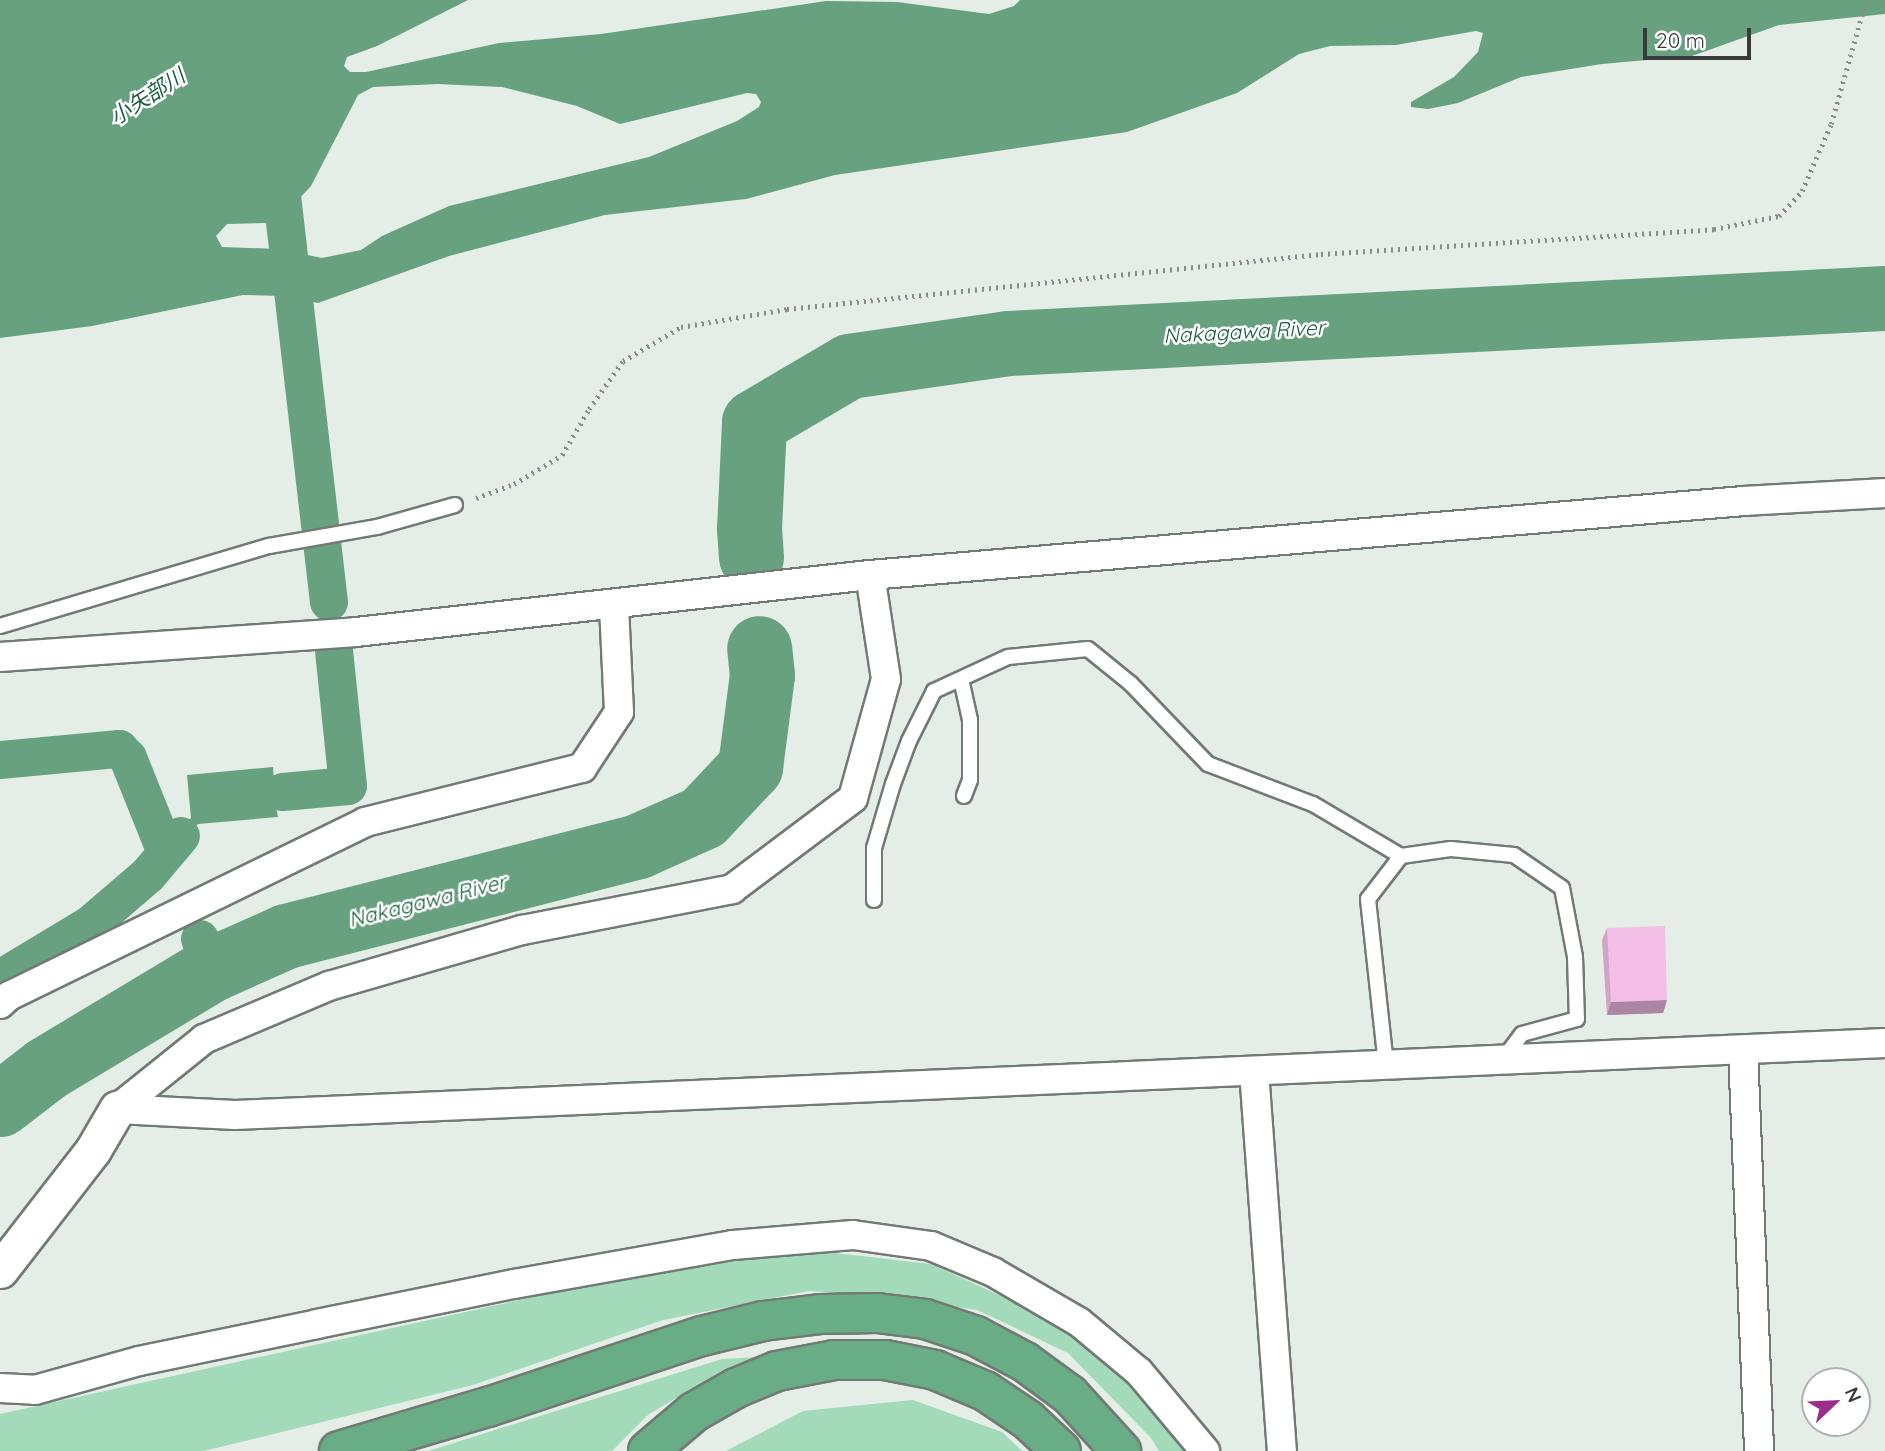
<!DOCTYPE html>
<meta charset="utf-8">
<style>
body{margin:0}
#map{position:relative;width:1885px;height:1451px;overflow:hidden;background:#e4eee7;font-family:Quicksand,"Noto Sans JP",sans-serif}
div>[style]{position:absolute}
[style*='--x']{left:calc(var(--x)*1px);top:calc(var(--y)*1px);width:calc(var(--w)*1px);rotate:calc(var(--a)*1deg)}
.green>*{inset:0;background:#a3dab9}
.water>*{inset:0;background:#68a180}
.canal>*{height:38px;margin:-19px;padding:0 19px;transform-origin:19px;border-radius:19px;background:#68a180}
.river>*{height:65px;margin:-32.5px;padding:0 32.5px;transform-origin:32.5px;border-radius:32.5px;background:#68a180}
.path>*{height:4.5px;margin-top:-2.25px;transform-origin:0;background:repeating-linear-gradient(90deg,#868c88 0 2px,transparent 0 7px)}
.roads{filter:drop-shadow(2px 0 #717a74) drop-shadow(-2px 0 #717a74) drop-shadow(0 2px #717a74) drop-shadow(0 -2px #717a74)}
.service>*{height:14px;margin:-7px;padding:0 7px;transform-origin:7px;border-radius:7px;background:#fff}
.minor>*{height:28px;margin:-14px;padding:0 14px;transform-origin:14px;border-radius:14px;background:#fff}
.tertiary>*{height:35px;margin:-17.5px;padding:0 17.5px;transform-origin:17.5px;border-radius:17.5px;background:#fff}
.motorway>*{height:38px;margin:-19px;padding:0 19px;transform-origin:19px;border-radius:19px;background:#68ad85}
.wall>*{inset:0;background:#d1a4c7}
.shaded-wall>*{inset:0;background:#aa86a2}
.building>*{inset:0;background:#f3bfe7}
span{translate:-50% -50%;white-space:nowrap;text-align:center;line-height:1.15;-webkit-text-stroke:5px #fff;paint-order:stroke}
.water-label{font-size:21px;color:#1b5e3d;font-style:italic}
.north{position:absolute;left:1801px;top:1367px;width:70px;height:70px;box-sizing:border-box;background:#fff;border:2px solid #afb1b0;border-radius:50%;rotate:67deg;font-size:19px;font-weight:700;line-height:28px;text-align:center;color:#383b39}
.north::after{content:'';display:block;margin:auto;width:24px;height:32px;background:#9c2c8a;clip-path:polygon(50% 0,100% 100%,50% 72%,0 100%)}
.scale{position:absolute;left:1643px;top:28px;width:108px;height:32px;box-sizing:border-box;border:4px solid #383b39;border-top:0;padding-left:9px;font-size:21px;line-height:24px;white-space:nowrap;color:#383b39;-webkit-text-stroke:5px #fff;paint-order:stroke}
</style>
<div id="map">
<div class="green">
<div style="clip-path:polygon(818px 1251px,931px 1264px,1049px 1318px,1115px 1370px,1185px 1451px,1159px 1451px,1151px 1438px,1068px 1353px,977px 1310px,878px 1295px,809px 1291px,663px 1320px,473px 1385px,204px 1451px,0 1451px,0 1414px,643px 1273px)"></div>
<div style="clip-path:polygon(760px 1357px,702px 1383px,649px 1414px,612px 1451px,428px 1451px,722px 1359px)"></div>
<div style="clip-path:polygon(913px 1400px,1002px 1432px,1022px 1451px,726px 1451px,803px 1411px)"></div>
</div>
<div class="water">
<div style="clip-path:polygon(evenodd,0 0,468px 0,377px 46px,347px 57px,344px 66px,350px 72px,366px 72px,499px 43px,601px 34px,826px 1px,897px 2px,989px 14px,1014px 6px,1020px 0,1885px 0,1885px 14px,1779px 25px,1692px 56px,1602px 64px,1521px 77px,1458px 103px,1428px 109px,1411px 107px,1411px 102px,1454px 77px,1478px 52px,1483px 33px,1476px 31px,1396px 45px,1330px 46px,1299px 54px,1237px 93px,1127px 132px,835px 175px,746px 199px,605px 215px,449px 256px,318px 303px,285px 296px,243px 295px,92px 326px,0 338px,0 0,438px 84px,502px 87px,577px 106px,620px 124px,747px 93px,756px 94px,761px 102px,759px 107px,737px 121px,649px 157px,449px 206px,382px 236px,361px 250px,322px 258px,279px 249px,222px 247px,216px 236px,227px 224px,267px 223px,281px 218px,311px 186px,358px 95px,373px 87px,438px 84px)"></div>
<div style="clip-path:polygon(273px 767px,274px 780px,281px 779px,284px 805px,276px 806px,278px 817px,198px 824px,186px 839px,177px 830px,191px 818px,187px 775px)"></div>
</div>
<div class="canal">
<div style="--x:275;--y:163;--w:8;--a:60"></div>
<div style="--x:279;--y:170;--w:435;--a:83.4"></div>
<div style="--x:0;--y:760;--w:120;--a:-5.3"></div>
<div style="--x:119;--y:749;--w:13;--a:45"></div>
<div style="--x:128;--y:758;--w:94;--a:68.1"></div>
<div style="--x:283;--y:792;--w:65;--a:-5.3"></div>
<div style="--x:348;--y:786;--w:136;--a:-95.9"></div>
<div style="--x:200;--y:939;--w:32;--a:68"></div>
<div style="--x:0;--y:979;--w:106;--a:-31.1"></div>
<div style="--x:91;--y:924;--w:75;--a:-40.7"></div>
<div style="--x:148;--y:875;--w:51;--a:-49.8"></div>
</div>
<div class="river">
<div style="--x:751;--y:557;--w:28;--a:-94"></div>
<div style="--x:749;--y:529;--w:107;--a:-87.3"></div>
<div style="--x:754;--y:422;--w:110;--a:-30.5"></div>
<div style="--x:849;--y:366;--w:161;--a:-8.2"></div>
<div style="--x:1008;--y:343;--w:878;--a:-2.94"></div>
<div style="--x:0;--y:1104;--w:59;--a:-37.5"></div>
<div style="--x:47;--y:1068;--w:192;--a:-31"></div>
<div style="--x:212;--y:969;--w:81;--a:-24"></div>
<div style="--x:286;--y:936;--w:363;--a:-14.3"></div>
<div style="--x:638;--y:846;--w:71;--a:-24"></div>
<div style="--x:703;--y:817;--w:69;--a:-46.8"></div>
<div style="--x:750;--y:767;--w:93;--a:-82.6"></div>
<div style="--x:762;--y:675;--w:27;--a:-96"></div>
</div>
<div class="path">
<div style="--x:476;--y:498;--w:40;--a:-20.2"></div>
<div style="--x:514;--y:484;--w:56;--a:-31.1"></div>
<div style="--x:562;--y:455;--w:53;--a:-59.6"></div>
<div style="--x:589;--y:409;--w:59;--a:-54.7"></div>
<div style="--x:623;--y:361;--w:67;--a:-30.4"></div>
<div style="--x:681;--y:327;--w:108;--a:-9.6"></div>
<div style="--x:787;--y:309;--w:537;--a:-5.88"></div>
<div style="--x:1321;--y:254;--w:394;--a:-3.6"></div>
<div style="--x:1714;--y:229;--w:66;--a:-11.3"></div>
<div style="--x:1779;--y:216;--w:34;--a:-47"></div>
<div style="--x:1802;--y:191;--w:73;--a:-66.6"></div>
<div style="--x:1831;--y:124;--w:129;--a:-74.2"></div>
</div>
<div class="roads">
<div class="service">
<div style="--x:0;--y:626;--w:281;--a:-16.6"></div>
<div style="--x:269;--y:546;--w:110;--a:-10"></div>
<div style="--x:377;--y:527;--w:81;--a:-15.8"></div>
<div style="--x:961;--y:679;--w:42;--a:77.6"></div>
<div style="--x:970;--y:720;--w:60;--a:90"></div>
<div style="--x:970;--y:780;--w:17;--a:111"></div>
<div style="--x:874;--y:900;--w:52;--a:-90"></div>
<div style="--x:874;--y:848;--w:67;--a:-73.5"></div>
<div style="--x:893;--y:784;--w:46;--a:-69.6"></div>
<div style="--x:909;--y:741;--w:56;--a:-63.4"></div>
<div style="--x:934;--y:691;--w:81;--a:-24.7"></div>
<div style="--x:1008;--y:657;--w:80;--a:-5.7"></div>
<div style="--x:1088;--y:649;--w:55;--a:39.1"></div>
<div style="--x:1131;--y:684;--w:111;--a:46.1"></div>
<div style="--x:1208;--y:764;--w:112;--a:20.9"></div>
<div style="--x:1313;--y:804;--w:102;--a:30.6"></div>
<div style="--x:1386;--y:1065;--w:167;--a:-96.2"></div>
<div style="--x:1368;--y:899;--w:54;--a:-52.5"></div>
<div style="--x:1401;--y:856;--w:50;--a:-8"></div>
<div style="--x:1451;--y:849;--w:63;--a:5.4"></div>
<div style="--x:1514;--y:855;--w:58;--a:34.5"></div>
<div style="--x:1562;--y:888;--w:70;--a:79.3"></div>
<div style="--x:1575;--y:957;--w:62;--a:88.2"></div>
<div style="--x:1577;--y:1019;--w:57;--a:164.7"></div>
<div style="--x:1522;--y:1034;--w:31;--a:127"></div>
</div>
<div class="minor">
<div style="--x:0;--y:657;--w:357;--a:-4"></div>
<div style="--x:356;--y:632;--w:517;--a:-6.33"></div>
<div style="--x:870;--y:575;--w:877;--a:-4.84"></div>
<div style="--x:1744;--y:501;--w:141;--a:-3.2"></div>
<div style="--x:0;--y:1004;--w:12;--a:-42"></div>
<div style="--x:9;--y:996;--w:396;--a:-26"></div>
<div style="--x:365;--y:822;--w:224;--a:-14"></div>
<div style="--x:582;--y:768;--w:67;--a:-56.5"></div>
<div style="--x:619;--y:712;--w:106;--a:-92.7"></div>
<div style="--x:1743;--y:1050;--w:401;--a:87.7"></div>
<div style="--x:1254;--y:1071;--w:381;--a:85.8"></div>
<div style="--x:117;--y:1109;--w:118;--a:2.9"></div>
<div style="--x:235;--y:1115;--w:1652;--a:-2.5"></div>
<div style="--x:117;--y:1109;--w:112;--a:-38.8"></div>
<div style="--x:204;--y:1039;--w:136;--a:-23"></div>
<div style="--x:329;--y:986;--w:201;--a:-16.2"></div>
<div style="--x:522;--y:930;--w:214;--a:-11"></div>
<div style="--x:732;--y:889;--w:151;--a:-36.9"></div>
<div style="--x:853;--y:798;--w:123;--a:-74.5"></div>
<div style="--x:886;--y:679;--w:105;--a:-98.7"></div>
<div style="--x:0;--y:1388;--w:35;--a:3"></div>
<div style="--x:35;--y:1390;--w:108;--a:-15.6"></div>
<div style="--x:139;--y:1361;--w:182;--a:-11.7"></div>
<div style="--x:317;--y:1324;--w:201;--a:-11.5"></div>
<div style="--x:514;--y:1284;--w:222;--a:-10.1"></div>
<div style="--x:733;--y:1245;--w:120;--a:-4.8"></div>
<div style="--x:853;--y:1235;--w:79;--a:8"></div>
<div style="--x:931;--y:1246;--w:67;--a:22.8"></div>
<div style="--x:993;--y:1272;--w:99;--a:30.2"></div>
<div style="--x:1079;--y:1322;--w:78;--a:39.8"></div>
<div style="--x:1139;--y:1372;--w:103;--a:50.1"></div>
</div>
<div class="tertiary">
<div style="--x:0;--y:1270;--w:152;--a:-52.2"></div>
<div style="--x:93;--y:1150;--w:48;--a:-59.7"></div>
</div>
<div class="motorway">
<div style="--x:339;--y:1451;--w:155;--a:-16.5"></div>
<div style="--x:488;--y:1407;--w:225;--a:-18.4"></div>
<div style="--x:702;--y:1336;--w:63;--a:-13.8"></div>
<div style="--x:763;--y:1321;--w:57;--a:-7"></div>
<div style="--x:820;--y:1314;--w:57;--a:-1"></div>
<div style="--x:877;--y:1313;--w:48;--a:7.1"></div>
<div style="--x:925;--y:1319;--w:54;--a:18.4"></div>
<div style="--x:976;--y:1336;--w:55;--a:28"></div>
<div style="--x:1025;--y:1362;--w:56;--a:36.3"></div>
<div style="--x:1070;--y:1395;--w:76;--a:47.7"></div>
<div style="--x:648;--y:1451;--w:60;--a:-40.3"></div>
<div style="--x:694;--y:1412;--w:48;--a:-29.7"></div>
<div style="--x:736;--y:1388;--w:44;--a:-22.5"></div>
<div style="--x:777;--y:1371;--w:58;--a:-10.9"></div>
<div style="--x:834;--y:1360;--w:51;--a:0"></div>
<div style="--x:885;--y:1360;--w:51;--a:11.3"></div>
<div style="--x:935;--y:1370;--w:54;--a:22.8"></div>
<div style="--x:985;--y:1391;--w:52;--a:34"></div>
<div style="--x:1028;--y:1420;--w:45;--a:43.2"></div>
</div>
</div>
<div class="wall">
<div style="clip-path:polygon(1607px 928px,1667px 1000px,1663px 1013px,1607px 1015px,1602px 940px)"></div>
</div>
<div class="shaded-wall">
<div style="clip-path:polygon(1667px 1000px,1663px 1013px,1607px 1015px,1611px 1002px)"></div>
</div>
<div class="building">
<div style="clip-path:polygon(1665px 926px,1667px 1000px,1611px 1002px,1607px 928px)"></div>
</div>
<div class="water-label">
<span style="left:147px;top:96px;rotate:-33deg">小矢部川</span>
<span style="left:1244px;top:331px;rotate:-3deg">Nakagawa River</span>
<span style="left:427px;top:900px;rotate:-14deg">Nakagawa River</span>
</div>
<div class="north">N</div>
<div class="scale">20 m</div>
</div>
